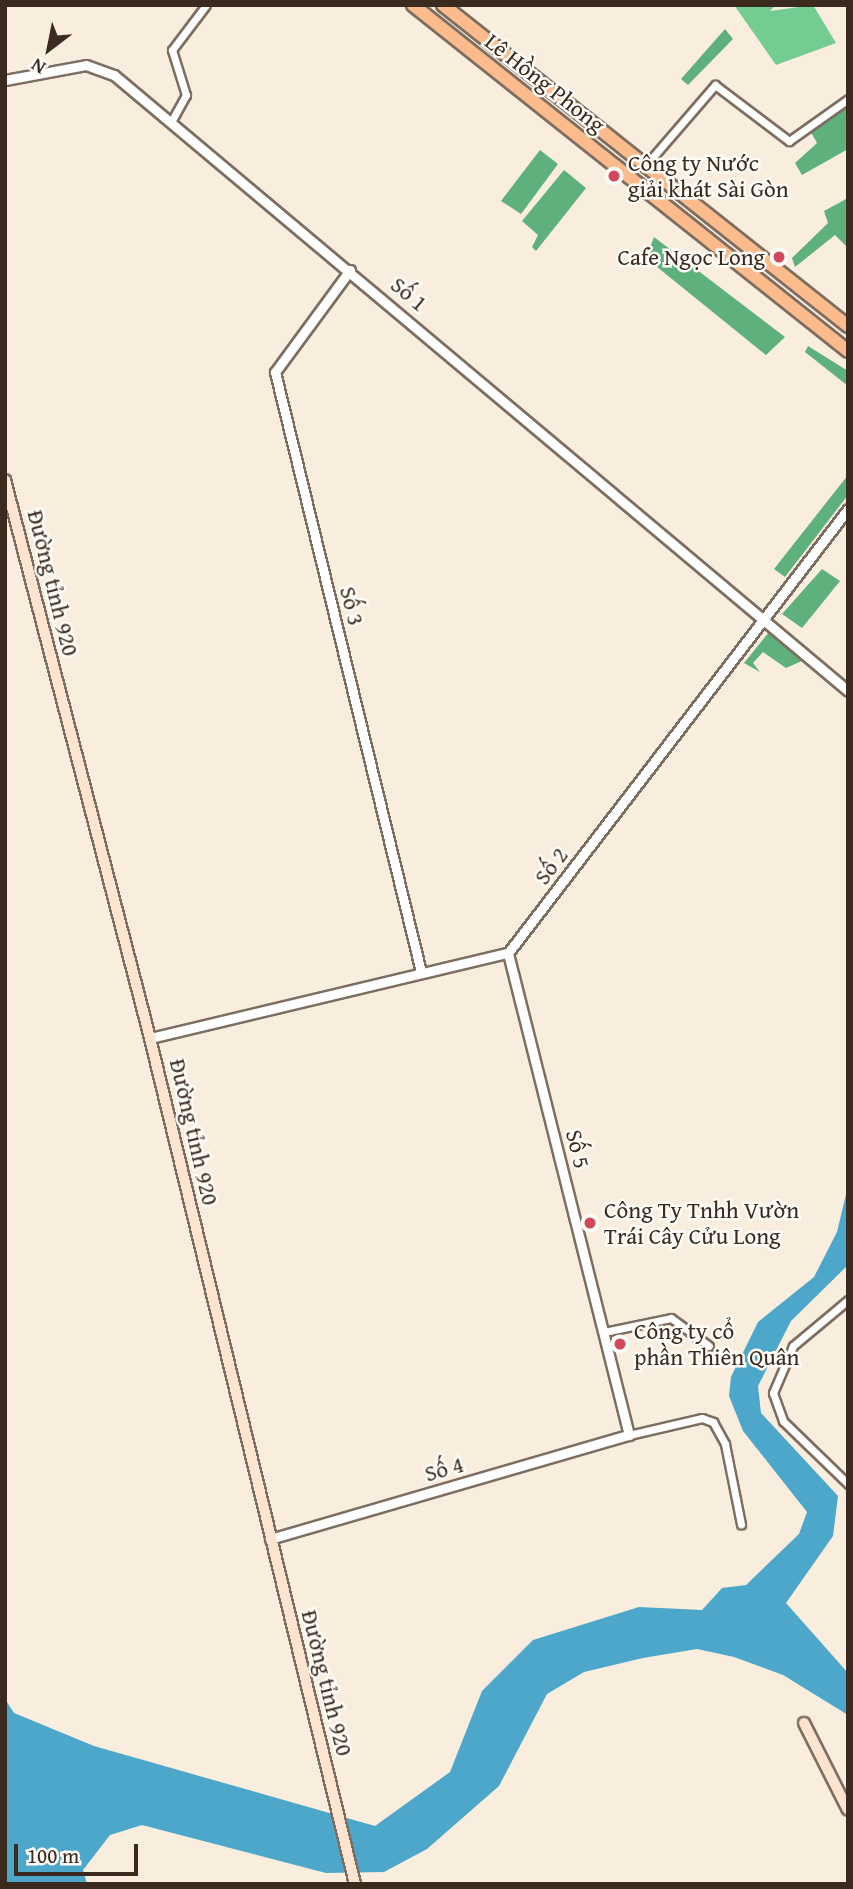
<!DOCTYPE html>
<meta charset="utf-8">
<style>
body{margin:0}
#map{position:relative;width:853px;height:1889px;overflow:hidden;background:#f9edde;font-family:"Gentium Book Plus",serif}
div>[style]{position:absolute}
[style*='--x']{left:calc(var(--x)*1px);top:calc(var(--y)*1px);width:calc(var(--w)*1px);rotate:calc(var(--a)*1deg)}
.green>*{inset:0;background:#73cd93}
.forest>*{inset:0;background:#5eb07d}
.water>*{inset:0;background:#4ca7ca}
.roads{filter:drop-shadow(2px 0 #7e6e61) drop-shadow(-2px 0 #7e6e61) drop-shadow(0 2px #7e6e61) drop-shadow(0 -2px #7e6e61)}
.minor>*{height:7px;margin:-3.5px;padding:0 3.5px;transform-origin:3.5px;border-radius:3.5px;background:#fff}
.tertiary>*{height:9px;margin:-4.5px;padding:0 4.5px;transform-origin:4.5px;border-radius:4.5px;background:#fff}
.secondary>*{height:10px;margin:-5px;padding:0 5px;transform-origin:5px;border-radius:5px;background:#fde4d1}
.trunk>*{height:12px;margin:-6px;padding:0 6px;transform-origin:6px;border-radius:6px;background:#fbbb8d}
.dots>*{width:19px;height:19px;translate:-50% -50%;box-sizing:border-box;border:4px solid #fdfcf7;border-radius:50%}
span{translate:-50% -50%;white-space:nowrap;text-align:center;line-height:1.15;-webkit-text-stroke:5px #fdfcf7;paint-order:stroke}
.street-label{font-size:23px;color:#3b2a1e}
.poi-label{font-size:23px;color:#3b2a1e}
.left{translate:0 -50%;text-align:left}
.right{translate:-100% -50%;text-align:right}
.frame{position:absolute;inset:0;border:7px solid #3b2a1e;pointer-events:none}
.north{position:absolute;left:14px;top:14px;width:70px;height:70px;-webkit-text-stroke:5px #fdfcf7;paint-order:stroke;rotate:212deg;font-size:19px;font-weight:700;line-height:28px;text-align:center;color:#3b2a1e}
.north::after{content:'';display:block;margin:auto;width:24px;height:32px;background:#3b2a1e;clip-path:polygon(50% 0,100% 100%,50% 72%,0 100%)}
.scale{position:absolute;left:14px;top:1844px;width:124px;height:32px;box-sizing:border-box;border:4px solid #3b2a1e;border-top:0;padding-left:9px;font-size:21px;line-height:24px;white-space:nowrap;color:#3b2a1e;-webkit-text-stroke:5px #fdfcf7;paint-order:stroke}
</style>
<div id="map">
<div class="green">
<div style="clip-path:polygon(734px 5px,776px 5px,770px 11px,813px 5px,836px 43px,776px 65px)"></div>
</div>
<div class="forest">
<div style="clip-path:polygon(725px 29px,733px 39px,688px 85px,681px 79px)"></div>
<div style="clip-path:polygon(848px 106px,848px 149px,802px 175px,795px 163px,817px 143px,809px 129px)"></div>
<div style="clip-path:polygon(540px 150px,558px 164px,521px 214px,501px 201px)"></div>
<div style="clip-path:polygon(564px 170px,586px 188px,536px 251px,532px 247px,538px 235px,522px 221px)"></div>
<div style="clip-path:polygon(848px 198px,848px 248px,835px 235px,795px 267px,792px 258px,828px 223px,824px 211px)"></div>
<div style="clip-path:polygon(654px 237px,785px 337px,766px 355px,646px 258px)"></div>
<div style="clip-path:polygon(808px 346px,848px 371px,848px 386px,805px 352px)"></div>
<div style="clip-path:polygon(848px 475px,848px 495px,785px 577px,774px 569px)"></div>
<div style="clip-path:polygon(822px 569px,840px 581px,802px 628px,782px 614px)"></div>
<div style="clip-path:polygon(769px 632px,804px 660px,786px 668px,763px 652px,753px 663px,760px 672px,744px 663px)"></div>
</div>
<div class="water">
<div style="clip-path:polygon(848px 1186px,848px 1265px,791px 1321px,758px 1386px,761px 1413px,838px 1496px,833px 1536px,786px 1603px,848px 1673px,848px 1715px,783px 1675px,734px 1657px,697px 1649px,643px 1658px,584px 1672px,547px 1694px,499px 1786px,427px 1849px,384px 1872px,326px 1873px,142px 1825px,110px 1835px,83px 1870px,87px 1884px,5px 1884px,5px 1699px,14px 1713px,94px 1746px,375px 1826px,450px 1772px,482px 1691px,533px 1640px,639px 1607px,702px 1610px,722px 1588px,746px 1585px,799px 1534px,807px 1512px,743px 1431px,729px 1396px,731px 1377px,758px 1322px,814px 1277px,837px 1232px)"></div>
</div>
<div class="roads">
<div class="minor">
<div style="--x:171;--y:122;--w:31;--a:-61"></div>
<div style="--x:186;--y:95;--w:47;--a:-107.3"></div>
<div style="--x:172;--y:50;--w:56;--a:-52.9"></div>
<div style="--x:646;--y:165;--w:106;--a:-49.2"></div>
<div style="--x:715;--y:85;--w:93;--a:37.1"></div>
<div style="--x:789;--y:141;--w:72;--a:-35.4"></div>
<div style="--x:848;--y:1300;--w:72;--a:140.1"></div>
<div style="--x:793;--y:1346;--w:51;--a:113.1"></div>
<div style="--x:773;--y:1393;--w:30;--a:70"></div>
<div style="--x:783;--y:1421;--w:91;--a:44.1"></div>
<div style="--x:604;--y:1332;--w:68;--a:-11.8"></div>
<div style="--x:671;--y:1318;--w:47;--a:36.4"></div>
<div style="--x:629;--y:1435;--w:75;--a:-13.1"></div>
<div style="--x:702;--y:1418;--w:12;--a:20"></div>
<div style="--x:713;--y:1422;--w:25;--a:61"></div>
<div style="--x:725;--y:1444;--w:82;--a:78.7"></div>
</div>
<div class="tertiary">
<div style="--x:5;--y:80;--w:82;--a:-10.5"></div>
<div style="--x:86;--y:65;--w:30;--a:20"></div>
<div style="--x:114;--y:75;--w:958;--a:40"></div>
<div style="--x:350;--y:270;--w:127;--a:126.3"></div>
<div style="--x:275;--y:372;--w:618;--a:76.32"></div>
<div style="--x:150;--y:1038;--w:368;--a:-13.4"></div>
<div style="--x:508;--y:953;--w:559;--a:-52.56"></div>
<div style="--x:270;--y:1539;--w:374;--a:-16.2"></div>
<div style="--x:629;--y:1435;--w:497;--a:-104.1"></div>
</div>
<div class="secondary">
<div style="--x:5;--y:480;--w:577;--a:75.43"></div>
<div style="--x:150;--y:1038;--w:870;--a:76.38"></div>
<div style="--x:804;--y:1723;--w:97;--a:63.2"></div>
</div>
<div class="trunk">
<div style="--x:413;--y:5;--w:556;--a:38.5"></div>
<div style="--x:443;--y:5;--w:517;--a:38.4"></div>
</div>
</div>
<div class="dots">
<div style="left:614px;top:176px;background:#d1495b"></div>
<div style="left:779px;top:257px;background:#d1495b"></div>
<div style="left:590px;top:1223px;background:#d1495b"></div>
<div style="left:620px;top:1344px;background:#d1495b"></div>
</div>
<div class="street-label">
<span style="left:545px;top:83px;rotate:38deg">Lê Hồng Phong</span>
<span style="left:409px;top:294px;rotate:40deg">Số 1</span>
<span style="left:53px;top:583px;rotate:76deg">Đường tỉnh 920</span>
<span style="left:352px;top:606px;rotate:76deg">Số 3</span>
<span style="left:551px;top:866px;rotate:-53deg">Số 2</span>
<span style="left:194px;top:1132px;rotate:77deg">Đường tỉnh 920</span>
<span style="left:578px;top:1149px;rotate:76deg">Số 5</span>
<span style="left:444px;top:1469px;rotate:-16deg">Số 4</span>
<span style="left:327px;top:1683px;rotate:76deg">Đường tỉnh 920</span>
</div>
<div class="poi-label">
<span class="left" style="left:628px;top:176px">Công ty Nước<br>giải khát Sài Gòn</span>
<span class="right" style="left:765px;top:257px">Cafe Ngọc Long</span>
<span class="left" style="left:604px;top:1223px">Công Ty Tnhh Vườn<br>Trái Cây Cửu Long</span>
<span class="left" style="left:634px;top:1344px">Công ty cổ<br>phần Thiên Quân</span>
</div>
<div class="frame"></div>
<div class="north">N</div>
<div class="scale">100 m</div>
</div>
